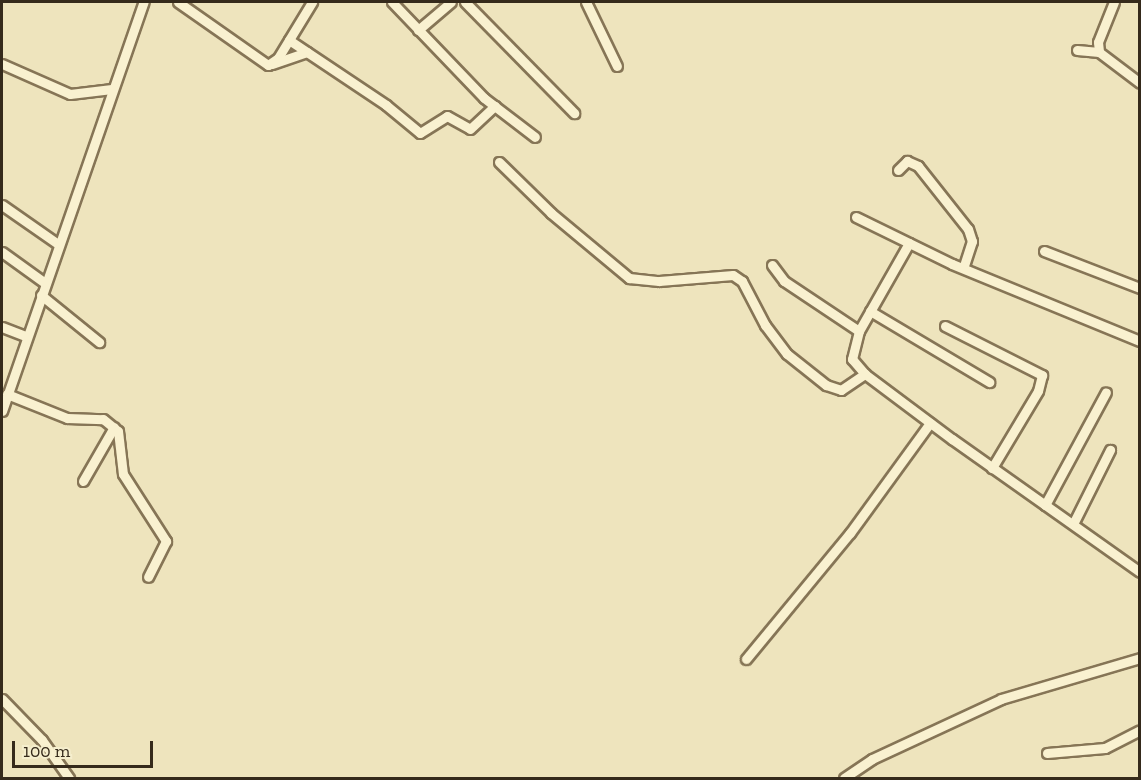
<!DOCTYPE html>
<style>
body{margin:0}
#map{position:relative;width:1141px;height:780px;overflow:hidden;background:#eee4bd;font-family:"Zilla Slab",serif}
div>[style]{position:absolute}
[style*='--x']{left:calc(var(--x)*1px);top:calc(var(--y)*1px);width:calc(var(--w)*1px);rotate:calc(var(--a)*1deg)}
.roads{filter:drop-shadow(2px 0 #867556) drop-shadow(-2px 0 #867556) drop-shadow(0 2px #867556) drop-shadow(0 -2px #867556)}
.minor>*{height:9px;margin:-4.5px;padding:0 4.5px;transform-origin:4.5px;border-radius:4.5px;background:#f9f1d0}
span{translate:-50% -50%;white-space:nowrap;text-align:center;line-height:1.15;-webkit-text-stroke:6px #f5eecd;paint-order:stroke}
.frame{position:absolute;inset:0;border:3px solid #352a1b;pointer-events:none}
.scale{position:absolute;left:12px;top:741px;width:141px;height:27px;box-sizing:border-box;border:3px solid #352a1b;border-top:0;padding-left:8px;font-size:18px;line-height:21px;white-space:nowrap;color:#352a1b;-webkit-text-stroke:4px #f5eecd;paint-order:stroke}
</style>
<div id="map">
<div class="roads">
<div class="minor">
<div style="--x:178;--y:2;--w:110;--a:35"></div>
<div style="--x:268;--y:65;--w:12;--a:-35"></div>
<div style="--x:278;--y:58;--w:66;--a:-58.7"></div>
<div style="--x:392;--y:2;--w:133;--a:46.2"></div>
<div style="--x:484;--y:98;--w:64;--a:37.4"></div>
<div style="--x:465;--y:2;--w:156;--a:45.5"></div>
<div style="--x:586;--y:2;--w:71;--a:64.2"></div>
<div style="--x:1114;--y:2;--w:43;--a:111.8"></div>
<div style="--x:1098;--y:42;--w:10;--a:84"></div>
<div style="--x:1099;--y:52;--w:51;--a:37.1"></div>
<div style="--x:418;--y:30;--w:43;--a:-40.3"></div>
<div style="--x:289;--y:40;--w:117;--a:33.8"></div>
<div style="--x:386;--y:105;--w:44;--a:39.5"></div>
<div style="--x:420;--y:133;--w:32;--a:-32"></div>
<div style="--x:447;--y:116;--w:26;--a:29"></div>
<div style="--x:470;--y:129;--w:34;--a:-43"></div>
<div style="--x:1077;--y:50;--w:22;--a:5"></div>
<div style="--x:2;--y:64;--w:74;--a:23.8"></div>
<div style="--x:70;--y:94;--w:42;--a:-6.8"></div>
<div style="--x:272;--y:64;--w:37;--a:-19"></div>
<div style="--x:499;--y:162;--w:73;--a:44.4"></div>
<div style="--x:551;--y:213;--w:102;--a:39.8"></div>
<div style="--x:629;--y:278;--w:30;--a:6"></div>
<div style="--x:659;--y:281;--w:74;--a:-4.6"></div>
<div style="--x:733;--y:275;--w:11;--a:34"></div>
<div style="--x:742;--y:281;--w:50;--a:62.4"></div>
<div style="--x:765;--y:325;--w:36;--a:53"></div>
<div style="--x:787;--y:354;--w:50;--a:38.5"></div>
<div style="--x:826;--y:385;--w:16;--a:18"></div>
<div style="--x:841;--y:390;--w:29;--a:-34"></div>
<div style="--x:898;--y:170;--w:13;--a:-45"></div>
<div style="--x:907;--y:161;--w:12;--a:24"></div>
<div style="--x:918;--y:166;--w:80;--a:51.6"></div>
<div style="--x:968;--y:229;--w:13;--a:72"></div>
<div style="--x:972;--y:241;--w:28;--a:108"></div>
<div style="--x:2;--y:205;--w:68;--a:34.9"></div>
<div style="--x:856;--y:217;--w:107;--a:26.1"></div>
<div style="--x:952;--y:264;--w:203;--a:22.3"></div>
<div style="--x:909;--y:243;--w:101;--a:119.6"></div>
<div style="--x:859;--y:331;--w:29;--a:104"></div>
<div style="--x:852;--y:359;--w:20;--a:49"></div>
<div style="--x:865;--y:374;--w:109;--a:36.8"></div>
<div style="--x:952;--y:439;--w:230;--a:35.3"></div>
<div style="--x:1044;--y:251;--w:103;--a:21.1"></div>
<div style="--x:2;--y:252;--w:53;--a:35.8"></div>
<div style="--x:772;--y:265;--w:20;--a:53"></div>
<div style="--x:784;--y:281;--w:90;--a:33.7"></div>
<div style="--x:41;--y:295;--w:75;--a:39"></div>
<div style="--x:870;--y:311;--w:139;--a:30.8"></div>
<div style="--x:945;--y:326;--w:109;--a:26.8"></div>
<div style="--x:1042;--y:375;--w:16;--a:104"></div>
<div style="--x:1038;--y:391;--w:90;--a:120.9"></div>
<div style="--x:2;--y:327;--w:25;--a:21"></div>
<div style="--x:7;--y:394;--w:65;--a:21.8"></div>
<div style="--x:67;--y:418;--w:36;--a:2"></div>
<div style="--x:103;--y:419;--w:19;--a:39"></div>
<div style="--x:118;--y:431;--w:43;--a:83.4"></div>
<div style="--x:123;--y:474;--w:80;--a:57.3"></div>
<div style="--x:166;--y:541;--w:40;--a:116.6"></div>
<div style="--x:2;--y:411;--w:433;--a:-70.9"></div>
<div style="--x:83;--y:481;--w:62;--a:-60.1"></div>
<div style="--x:1045;--y:505;--w:128;--a:-61.6"></div>
<div style="--x:1073;--y:524;--w:83;--a:-63.4"></div>
<div style="--x:746;--y:659;--w:163;--a:-50.5"></div>
<div style="--x:850;--y:533;--w:136;--a:-54"></div>
<div style="--x:2;--y:699;--w:57;--a:45.7"></div>
<div style="--x:42;--y:740;--w:47;--a:54.6"></div>
<div style="--x:1047;--y:753;--w:58;--a:-4.9"></div>
<div style="--x:1105;--y:748;--w:39;--a:-27"></div>
<div style="--x:844;--y:778;--w:34;--a:-34"></div>
<div style="--x:872;--y:759;--w:142;--a:-24.9"></div>
<div style="--x:1001;--y:699;--w:145;--a:-16.4"></div>
</div>
</div>
<div class="frame"></div>
<div class="scale">100 m</div>
</div>
